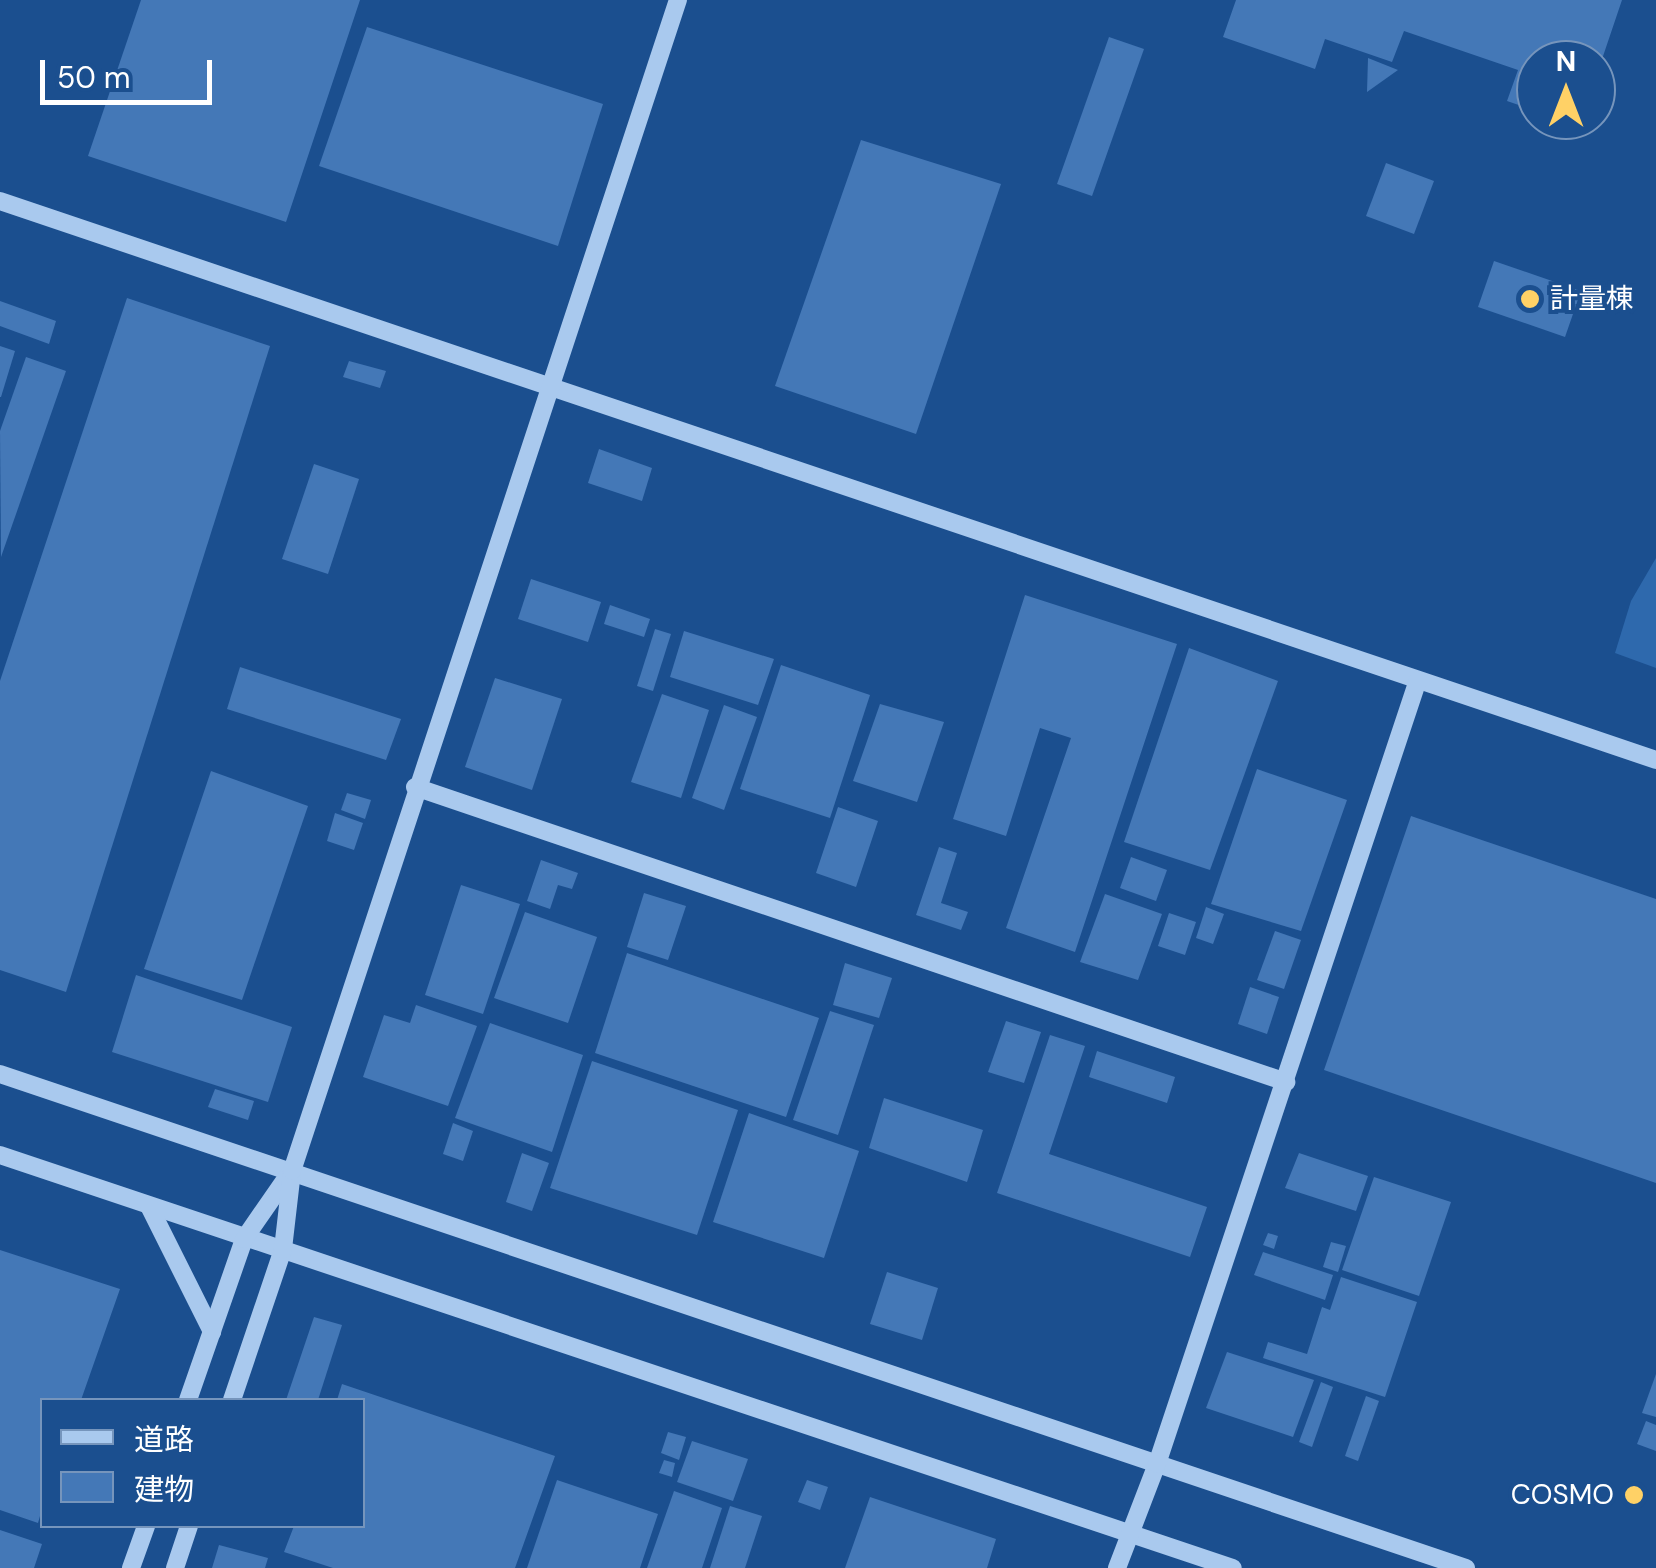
<!DOCTYPE html>
<meta charset="utf-8">
<style>
body{margin:0}
#map{position:relative;width:1656px;height:1568px;overflow:hidden;background:#1b4f8f;font-family:"DM Sans","Noto Sans JP",sans-serif}
div>[style]{position:absolute}
[style*='--x']{left:calc(var(--x)*1px);top:calc(var(--y)*1px);width:calc(var(--w)*1px);rotate:calc(var(--a)*1deg)}
.green>*{inset:0;background:#2e69ad}
.building>*{inset:0;background:#4478b7}
.minor>*{height:18px;margin:-9px;padding:0 9px;transform-origin:9px;border-radius:9px;background:#a9c9ee}
.dots>*{width:28px;height:28px;translate:-50% -50%;box-sizing:border-box;border:5px solid #1b4f8f;border-radius:50%}
span{translate:-50% -50%;white-space:nowrap;text-align:center;line-height:1.15;-webkit-text-stroke:8px #1b4f8f;paint-order:stroke}
.poi-label{font-size:28px;color:#fff}
.left{translate:0 -50%;text-align:left}
.right{translate:-100% -50%;text-align:right}
.legend{position:absolute;left:40px;top:1398px;width:325px;height:130px;box-sizing:border-box;background:#1b4f8f;border:2px solid #7695bc;margin:0;padding:12px 18px;list-style:none;font-size:30px;color:#fff}
.legend li{display:flex;align-items:center;gap:20px;height:50px}
.legend b{width:50px;border:2px solid #7695bc}
.north{position:absolute;left:1516px;top:40px;width:100px;height:100px;box-sizing:border-box;background:#1b4f8f;border:2px solid #7695bc;border-radius:50%;rotate:0deg;font-size:28px;font-weight:700;line-height:40px;text-align:center;color:#fff}
.north::after{content:'';display:block;margin:auto;width:35px;height:45px;background:#ffd166;clip-path:polygon(50% 0,100% 100%,50% 72%,0 100%)}
.scale{position:absolute;left:40px;top:60px;width:172px;height:45px;box-sizing:border-box;border:5px solid #fff;border-top:0;padding-left:12px;font-size:30px;line-height:35px;white-space:nowrap;color:#fff;-webkit-text-stroke:8px #1b4f8f;paint-order:stroke}
</style>
<div id="map">
<div class="green">
<div style="clip-path:polygon(1656px 558px,1656px 668px,1615px 653px,1631px 601px)"></div>
</div>
<div class="building">
<div style="clip-path:polygon(141px 0,360px 0,286px 222px,88px 156px)"></div>
<div style="clip-path:polygon(1236px 0,1622px 0,1597px 74px,1596px 60px,1536px 60px,1536px 111px,1507px 101px,1518px 70px,1404px 31px,1392px 62px,1325px 39px,1315px 69px,1223px 37px)"></div>
<div style="clip-path:polygon(367px 27px,603px 104px,558px 246px,319px 166px)"></div>
<div style="clip-path:polygon(1109px 37px,1144px 49px,1092px 196px,1057px 184px)"></div>
<div style="clip-path:polygon(1368px 58px,1398px 70px,1367px 92px)"></div>
<div style="clip-path:polygon(861px 140px,1001px 184px,916px 434px,775px 386px)"></div>
<div style="clip-path:polygon(1386px 163px,1434px 181px,1414px 234px,1366px 216px)"></div>
<div style="clip-path:polygon(1494px 261px,1581px 291px,1565px 337px,1478px 307px)"></div>
<div style="clip-path:polygon(127px 298px,270px 346px,66px 992px,0 970px,0 681px)"></div>
<div style="clip-path:polygon(0 301px,56px 321px,49px 344px,0 326px)"></div>
<div style="clip-path:polygon(0 346px,15px 351px,1px 397px,0 397px)"></div>
<div style="clip-path:polygon(26px 357px,66px 371px,1px 557px,0 431px)"></div>
<div style="clip-path:polygon(349px 361px,386px 371px,380px 388px,343px 377px)"></div>
<div style="clip-path:polygon(599px 449px,652px 468px,642px 501px,588px 483px)"></div>
<div style="clip-path:polygon(314px 464px,359px 479px,328px 574px,282px 559px)"></div>
<div style="clip-path:polygon(531px 579px,601px 602px,588px 642px,518px 619px)"></div>
<div style="clip-path:polygon(1025px 595px,1177px 644px,1075px 952px,1006px 928px,1071px 738px,1040px 728px,1006px 836px,953px 819px)"></div>
<div style="clip-path:polygon(610px 605px,650px 619px,644px 637px,604px 624px)"></div>
<div style="clip-path:polygon(655px 629px,671px 634px,653px 691px,637px 686px)"></div>
<div style="clip-path:polygon(684px 631px,774px 659px,758px 705px,670px 677px)"></div>
<div style="clip-path:polygon(1189px 648px,1278px 681px,1210px 870px,1124px 842px)"></div>
<div style="clip-path:polygon(781px 665px,870px 695px,830px 818px,740px 789px)"></div>
<div style="clip-path:polygon(240px 667px,401px 719px,386px 760px,227px 709px)"></div>
<div style="clip-path:polygon(495px 678px,562px 699px,532px 790px,465px 767px)"></div>
<div style="clip-path:polygon(662px 694px,709px 710px,681px 798px,631px 782px)"></div>
<div style="clip-path:polygon(880px 704px,944px 722px,917px 802px,853px 781px)"></div>
<div style="clip-path:polygon(724px 705px,757px 717px,724px 810px,692px 798px)"></div>
<div style="clip-path:polygon(1257px 769px,1347px 800px,1301px 931px,1211px 904px)"></div>
<div style="clip-path:polygon(211px 771px,308px 806px,242px 1000px,144px 969px)"></div>
<div style="clip-path:polygon(347px 793px,371px 800px,365px 819px,341px 810px)"></div>
<div style="clip-path:polygon(838px 807px,878px 821px,856px 887px,816px 873px)"></div>
<div style="clip-path:polygon(335px 813px,363px 823px,354px 850px,327px 841px)"></div>
<div style="clip-path:polygon(1411px 816px,1656px 899px,1656px 1183px,1324px 1070px)"></div>
<div style="clip-path:polygon(939px 847px,957px 853px,941px 903px,968px 912px,961px 930px,916px 915px)"></div>
<div style="clip-path:polygon(1131px 857px,1167px 870px,1156px 901px,1120px 888px)"></div>
<div style="clip-path:polygon(541px 860px,578px 873px,572px 889px,558px 885px,550px 909px,527px 901px)"></div>
<div style="clip-path:polygon(461px 885px,520px 904px,483px 1014px,425px 995px)"></div>
<div style="clip-path:polygon(644px 893px,686px 906px,668px 960px,627px 947px)"></div>
<div style="clip-path:polygon(1105px 894px,1162px 914px,1138px 980px,1080px 962px)"></div>
<div style="clip-path:polygon(1206px 907px,1224px 914px,1213px 944px,1196px 938px)"></div>
<div style="clip-path:polygon(525px 912px,597px 937px,568px 1023px,494px 998px)"></div>
<div style="clip-path:polygon(1169px 913px,1196px 922px,1185px 955px,1158px 946px)"></div>
<div style="clip-path:polygon(1275px 931px,1301px 940px,1284px 989px,1257px 980px)"></div>
<div style="clip-path:polygon(627px 953px,819px 1018px,786px 1117px,595px 1053px)"></div>
<div style="clip-path:polygon(845px 963px,892px 978px,879px 1018px,833px 1005px)"></div>
<div style="clip-path:polygon(136px 975px,292px 1027px,268px 1102px,112px 1052px)"></div>
<div style="clip-path:polygon(1250px 987px,1279px 997px,1267px 1034px,1238px 1024px)"></div>
<div style="clip-path:polygon(416px 1005px,477px 1026px,448px 1106px,363px 1077px,384px 1015px,410px 1023px)"></div>
<div style="clip-path:polygon(830px 1011px,874px 1025px,838px 1135px,793px 1120px)"></div>
<div style="clip-path:polygon(1006px 1021px,1041px 1032px,1024px 1083px,988px 1072px)"></div>
<div style="clip-path:polygon(490px 1023px,583px 1055px,552px 1152px,455px 1118px)"></div>
<div style="clip-path:polygon(1050px 1035px,1085px 1046px,1049px 1154px,1207px 1207px,1190px 1257px,997px 1193px)"></div>
<div style="clip-path:polygon(1097px 1051px,1175px 1077px,1167px 1103px,1089px 1077px)"></div>
<div style="clip-path:polygon(592px 1061px,738px 1110px,697px 1235px,550px 1188px)"></div>
<div style="clip-path:polygon(215px 1089px,254px 1101px,248px 1120px,208px 1107px)"></div>
<div style="clip-path:polygon(884px 1098px,983px 1130px,967px 1182px,869px 1148px)"></div>
<div style="clip-path:polygon(749px 1113px,859px 1151px,824px 1258px,713px 1222px)"></div>
<div style="clip-path:polygon(453px 1123px,473px 1131px,463px 1161px,443px 1154px)"></div>
<div style="clip-path:polygon(522px 1153px,549px 1163px,532px 1211px,506px 1202px)"></div>
<div style="clip-path:polygon(1299px 1153px,1368px 1176px,1356px 1211px,1285px 1188px)"></div>
<div style="clip-path:polygon(1374px 1177px,1451px 1202px,1419px 1296px,1342px 1270px)"></div>
<div style="clip-path:polygon(1268px 1233px,1278px 1236px,1274px 1249px,1263px 1245px)"></div>
<div style="clip-path:polygon(1331px 1242px,1346px 1246px,1338px 1272px,1323px 1267px)"></div>
<div style="clip-path:polygon(0 1250px,120px 1289px,81px 1400px,42px 1400px,42px 1509px,38px 1523px,0 1510px)"></div>
<div style="clip-path:polygon(1263px 1252px,1333px 1275px,1325px 1300px,1254px 1275px)"></div>
<div style="clip-path:polygon(887px 1272px,938px 1288px,922px 1340px,870px 1324px)"></div>
<div style="clip-path:polygon(1341px 1277px,1417px 1302px,1385px 1397px,1263px 1358px,1268px 1342px,1307px 1354px,1322px 1307px,1330px 1310px)"></div>
<div style="clip-path:polygon(314px 1317px,342px 1325px,318px 1400px,286px 1400px)"></div>
<div style="clip-path:polygon(1227px 1352px,1314px 1380px,1293px 1437px,1206px 1408px)"></div>
<div style="clip-path:polygon(1656px 1374px,1656px 1417px,1642px 1413px)"></div>
<div style="clip-path:polygon(1321px 1382px,1333px 1387px,1312px 1447px,1299px 1442px)"></div>
<div style="clip-path:polygon(342px 1384px,555px 1456px,515px 1568px,333px 1568px,284px 1552px,294px 1526px,362px 1526px,362px 1400px,337px 1400px)"></div>
<div style="clip-path:polygon(1366px 1396px,1379px 1401px,1358px 1461px,1345px 1456px)"></div>
<div style="clip-path:polygon(1646px 1421px,1656px 1425px,1656px 1451px,1637px 1444px)"></div>
<div style="clip-path:polygon(668px 1432px,686px 1437px,679px 1460px,661px 1453px)"></div>
<div style="clip-path:polygon(692px 1441px,748px 1459px,733px 1501px,677px 1482px)"></div>
<div style="clip-path:polygon(664px 1460px,675px 1463px,672px 1477px,659px 1473px)"></div>
<div style="clip-path:polygon(557px 1480px,658px 1514px,640px 1568px,527px 1568px)"></div>
<div style="clip-path:polygon(807px 1480px,828px 1487px,820px 1510px,798px 1502px)"></div>
<div style="clip-path:polygon(674px 1491px,722px 1508px,702px 1568px,647px 1568px)"></div>
<div style="clip-path:polygon(870px 1497px,996px 1539px,987px 1568px,845px 1568px)"></div>
<div style="clip-path:polygon(730px 1506px,762px 1516px,745px 1568px,710px 1568px)"></div>
<div style="clip-path:polygon(0 1530px,42px 1544px,34px 1568px,0 1568px)"></div>
<div style="clip-path:polygon(219px 1545px,268px 1558px,265px 1568px,212px 1568px)"></div>
</div>
<div class="minor">
<div style="--x:0;--y:201;--w:1748;--a:18.65"></div>
<div style="--x:415;--y:787;--w:920;--a:18.71"></div>
<div style="--x:0;--y:1074;--w:1547;--a:18.62"></div>
<div style="--x:0;--y:1155;--w:1300;--a:18.52"></div>
<div style="--x:149;--y:1206;--w:141;--a:63.4"></div>
<div style="--x:188;--y:1400;--w:170;--a:-70.8"></div>
<div style="--x:244;--y:1239;--w:79;--a:-55.3"></div>
<div style="--x:232;--y:1400;--w:159;--a:-71.3"></div>
<div style="--x:283;--y:1249;--w:79;--a:-83.4"></div>
<div style="--x:292;--y:1171;--w:1233;--a:-71.76"></div>
<div style="--x:131;--y:1568;--w:45;--a:-70.3"></div>
<div style="--x:175;--y:1568;--w:44;--a:-71.6"></div>
<div style="--x:1117;--y:1568;--w:111;--a:-69"></div>
<div style="--x:1157;--y:1464;--w:826;--a:-71.59"></div>
</div>
<div class="dots">
<div style="left:1530px;top:299px;background:#ffd166"></div>
<div style="left:1634px;top:1495px;background:#ffd166"></div>
</div>
<div class="poi-label">
<span class="left" style="left:1550px;top:299px">計量棟</span>
<span class="right" style="left:1614px;top:1495px">COSMO</span>
</div>
<ul class="legend">
<li><b style="height:12px;background:#a9c9ee"></b>道路</li>
<li><b style="height:28px;background:#4478b7"></b>建物</li>
</ul>
<div class="north">N</div>
<div class="scale">50 m</div>
</div>
